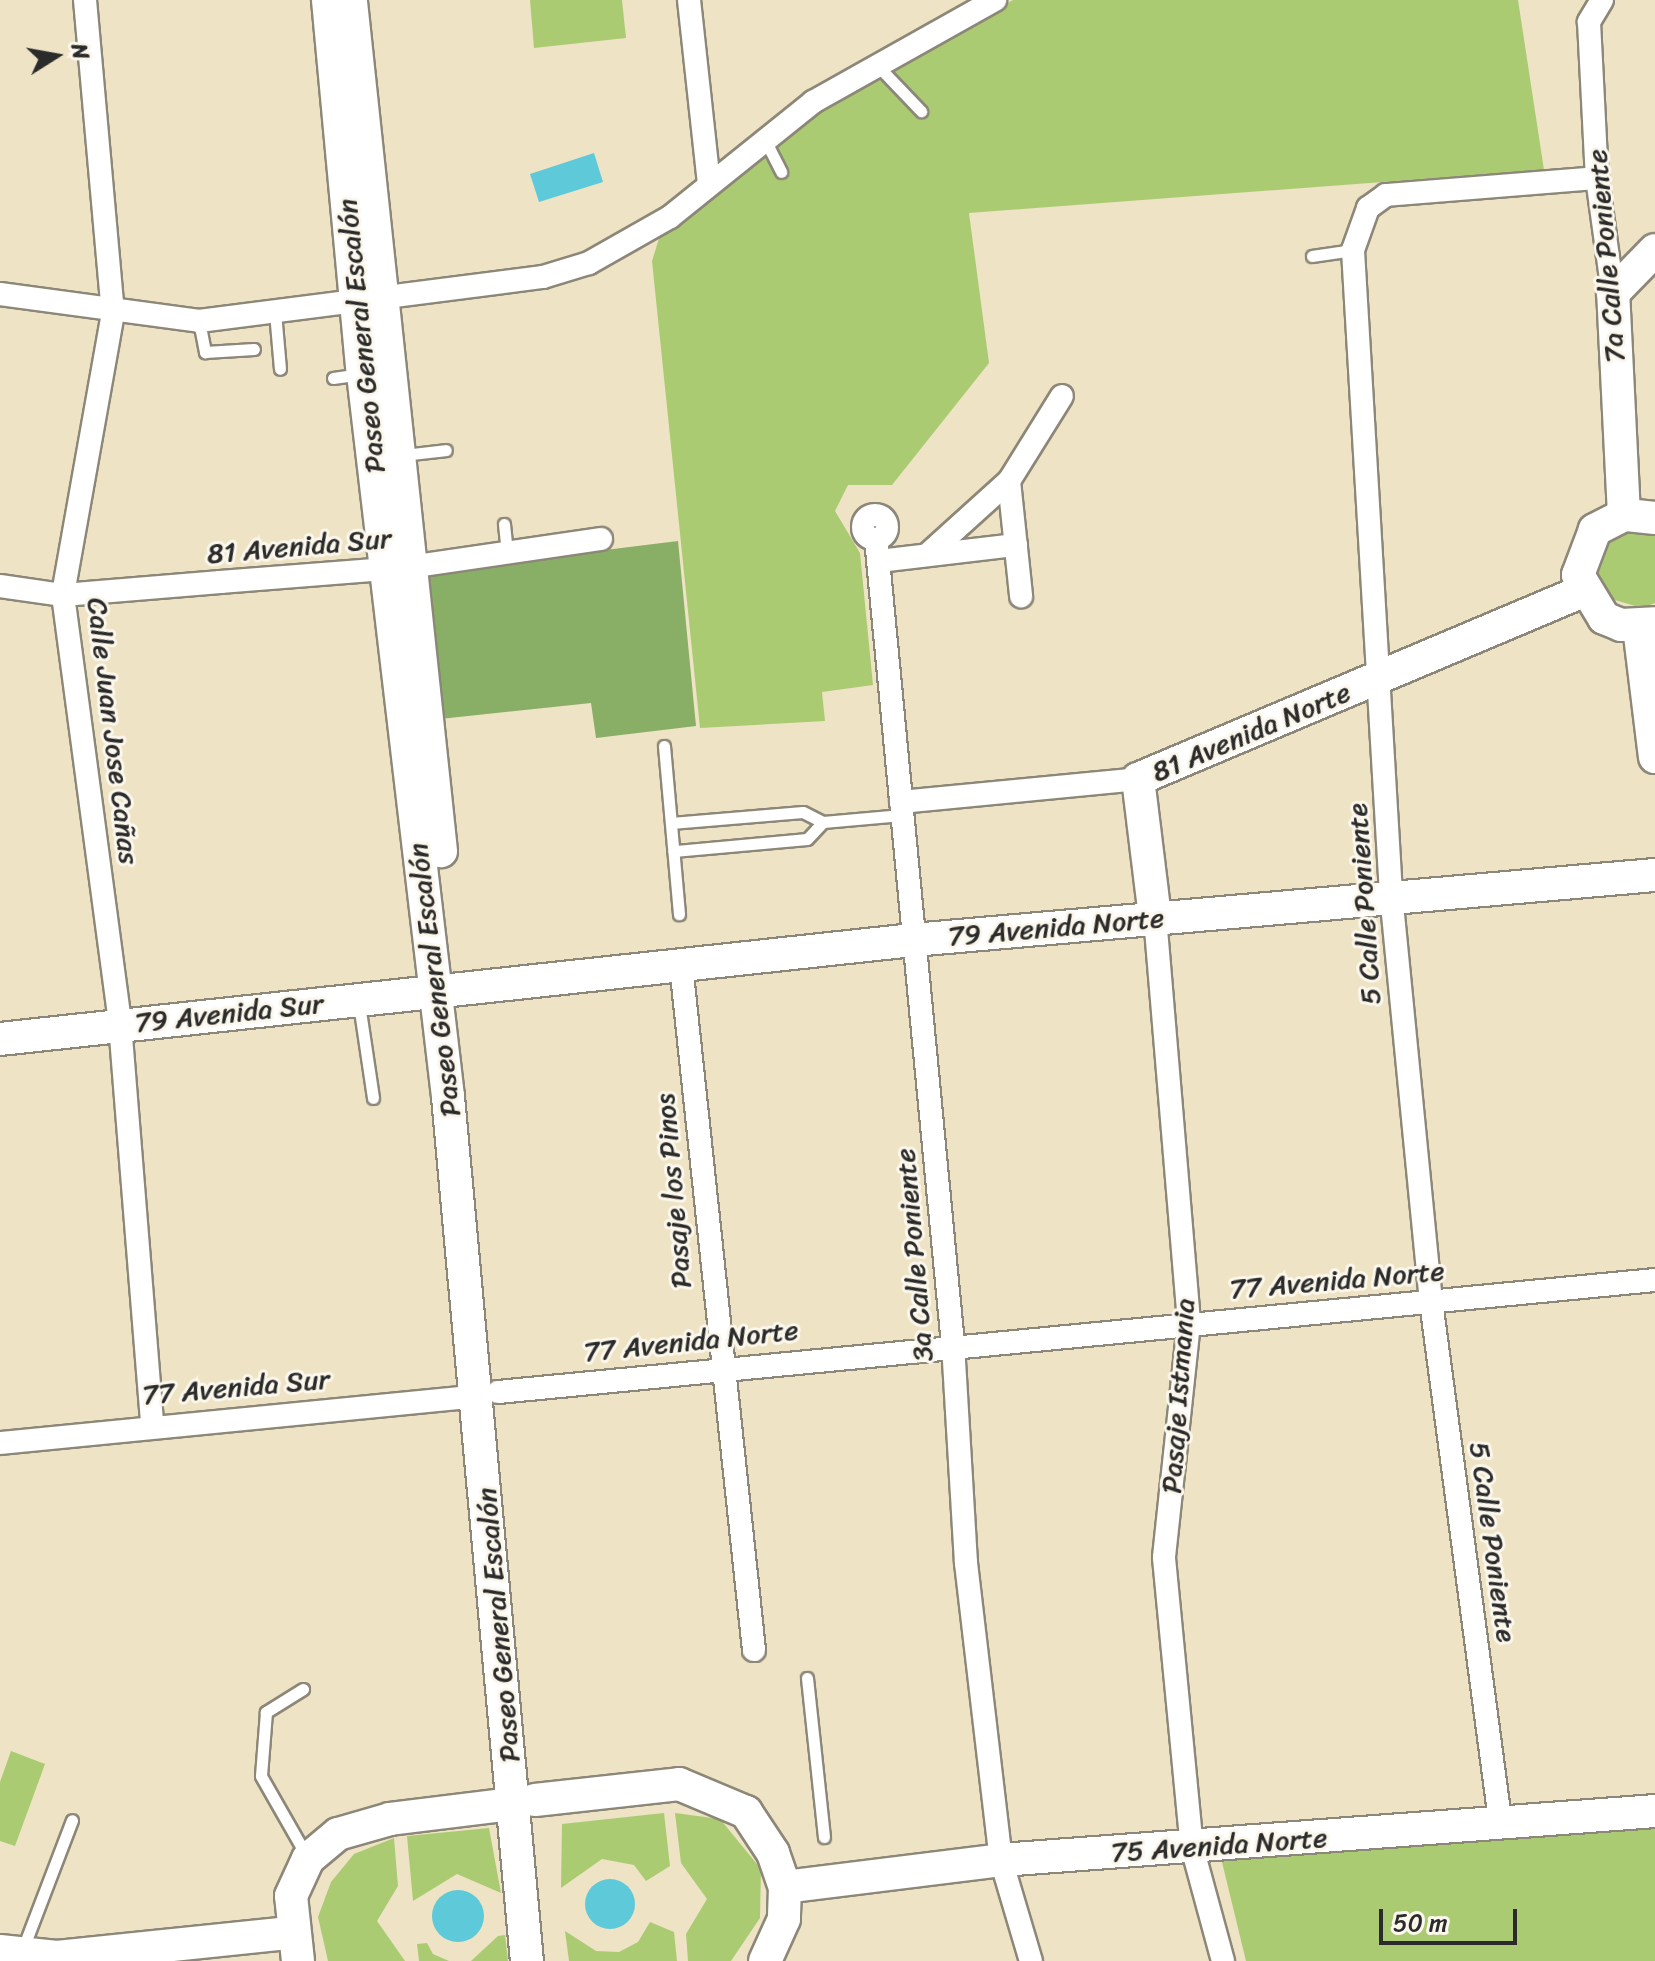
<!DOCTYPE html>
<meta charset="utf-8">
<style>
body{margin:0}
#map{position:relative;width:1655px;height:1961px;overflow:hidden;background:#eee3c4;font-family:Sriracha,sans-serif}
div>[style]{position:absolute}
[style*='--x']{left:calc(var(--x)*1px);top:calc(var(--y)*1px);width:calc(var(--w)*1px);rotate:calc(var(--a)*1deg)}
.green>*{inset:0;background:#abcb73}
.forest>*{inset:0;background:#88af65}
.water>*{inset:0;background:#5ec9d8}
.round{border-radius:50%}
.roads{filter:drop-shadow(2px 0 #8c8778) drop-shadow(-2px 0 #8c8778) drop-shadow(0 2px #8c8778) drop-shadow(0 -2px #8c8778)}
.lane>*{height:11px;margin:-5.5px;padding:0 5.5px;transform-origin:5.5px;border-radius:5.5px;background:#fff}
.street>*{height:22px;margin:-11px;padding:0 11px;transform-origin:11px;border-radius:11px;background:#fff}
.street>.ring{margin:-11px;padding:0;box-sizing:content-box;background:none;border:22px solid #fff;border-radius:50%}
.secondary>*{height:32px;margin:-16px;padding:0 16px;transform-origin:16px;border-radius:16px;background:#fff}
span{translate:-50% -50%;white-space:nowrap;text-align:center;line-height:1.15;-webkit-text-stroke:6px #fbf7ec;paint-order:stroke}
.street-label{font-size:28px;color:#2b2b2b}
.north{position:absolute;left:16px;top:16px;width:80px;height:80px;-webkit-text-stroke:6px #fbf7ec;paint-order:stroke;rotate:79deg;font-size:22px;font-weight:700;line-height:32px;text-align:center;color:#2b2b2b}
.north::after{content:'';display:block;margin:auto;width:28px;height:36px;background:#2b2b2b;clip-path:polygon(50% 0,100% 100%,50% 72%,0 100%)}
.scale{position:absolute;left:1379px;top:1909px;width:138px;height:36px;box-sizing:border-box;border:4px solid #2b2b2b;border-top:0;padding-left:10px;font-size:24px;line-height:28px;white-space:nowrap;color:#2b2b2b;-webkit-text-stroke:6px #fbf7ec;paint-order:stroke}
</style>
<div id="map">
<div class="green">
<div style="clip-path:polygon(530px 0,622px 0,626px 38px,534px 48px)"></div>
<div style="clip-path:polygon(1013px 0,1518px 0,1544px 170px,969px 213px,989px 363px,892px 485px,848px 485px,835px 511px,860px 553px,873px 685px,822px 692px,825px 721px,700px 728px,652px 261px,661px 232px,815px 108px)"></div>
<div style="clip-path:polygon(1626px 531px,1655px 536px,1655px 603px,1642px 608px,1608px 598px,1597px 577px,1606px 542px)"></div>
<div style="clip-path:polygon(11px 1751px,45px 1764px,15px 1846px,0 1841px,0 1782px)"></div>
<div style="clip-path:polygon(664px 1813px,670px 1866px,646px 1881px,634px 1865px,602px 1859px,561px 1888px,562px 1824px)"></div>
<div style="clip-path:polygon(675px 1813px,720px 1819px,761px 1869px,760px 1918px,731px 1961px,688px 1961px,686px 1934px,707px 1899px,681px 1863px)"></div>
<div style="clip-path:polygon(1655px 1816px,1655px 1961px,1246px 1961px,1221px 1858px)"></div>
<div style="clip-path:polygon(489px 1828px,501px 1893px,457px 1874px,413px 1901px,407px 1836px)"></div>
<div style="clip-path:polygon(394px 1838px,398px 1886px,377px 1921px,405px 1961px,328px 1961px,318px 1917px,331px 1882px,354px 1854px)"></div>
<div style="clip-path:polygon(650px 1922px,674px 1932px,677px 1961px,569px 1961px,565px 1931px,596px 1951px,619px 1952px,638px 1942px)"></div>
<div style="clip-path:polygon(505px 1935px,508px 1961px,471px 1961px,498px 1936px)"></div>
<div style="clip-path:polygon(427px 1943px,433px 1954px,449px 1961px,419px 1961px,417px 1944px)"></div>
</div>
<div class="forest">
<div style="clip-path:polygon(678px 541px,696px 726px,596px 738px,591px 703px,440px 719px,427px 572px)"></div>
</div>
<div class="water">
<div style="clip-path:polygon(594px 153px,603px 182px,539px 202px,530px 174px)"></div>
<div class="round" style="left:585px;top:1879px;width:50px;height:50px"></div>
<div class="round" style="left:432px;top:1890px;width:52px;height:52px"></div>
</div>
<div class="roads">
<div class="lane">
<div style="--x:877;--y:65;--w:64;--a:46.3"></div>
<div style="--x:764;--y:138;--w:38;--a:63"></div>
<div style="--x:1312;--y:256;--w:41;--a:-8.3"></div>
<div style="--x:275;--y:312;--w:57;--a:85"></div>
<div style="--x:199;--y:321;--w:32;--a:79"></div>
<div style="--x:205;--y:352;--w:49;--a:-3.5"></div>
<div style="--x:333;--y:378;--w:27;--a:-8"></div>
<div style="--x:403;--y:455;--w:43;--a:-6.6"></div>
<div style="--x:504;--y:524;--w:30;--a:84"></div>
<div style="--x:664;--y:746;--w:169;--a:84.9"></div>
<div style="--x:823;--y:822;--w:79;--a:-5.1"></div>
<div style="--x:671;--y:823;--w:132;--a:-4.8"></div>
<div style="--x:803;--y:812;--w:22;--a:27"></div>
<div style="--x:823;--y:822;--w:23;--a:133"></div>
<div style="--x:807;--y:839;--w:134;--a:174.8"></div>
<div style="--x:359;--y:1004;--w:95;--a:81.5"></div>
<div style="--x:807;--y:1678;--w:160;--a:83.9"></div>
<div style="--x:303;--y:1689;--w:44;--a:148.1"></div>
<div style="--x:266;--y:1712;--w:64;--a:94.5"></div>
<div style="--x:261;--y:1776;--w:91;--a:60.3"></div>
<div style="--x:22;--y:1951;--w:140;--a:-69.1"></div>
</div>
<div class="street">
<div style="--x:85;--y:0;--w:314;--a:84.9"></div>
<div style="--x:113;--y:313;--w:286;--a:100.1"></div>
<div style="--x:63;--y:595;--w:433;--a:82.4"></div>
<div style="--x:120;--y:1024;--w:401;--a:85.4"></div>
<div style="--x:689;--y:0;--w:184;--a:83.8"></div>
<div style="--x:1602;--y:0;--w:26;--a:121"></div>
<div style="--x:1589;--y:22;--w:156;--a:87.1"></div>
<div style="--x:1597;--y:178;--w:116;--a:82.1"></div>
<div style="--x:0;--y:294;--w:201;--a:7.7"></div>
<div style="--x:199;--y:321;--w:347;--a:-7.3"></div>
<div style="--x:543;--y:277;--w:48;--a:-16.9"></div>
<div style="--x:589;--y:263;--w:93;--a:-29.6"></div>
<div style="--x:670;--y:217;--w:184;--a:-38.8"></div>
<div style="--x:813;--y:102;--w:209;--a:-29.3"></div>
<div style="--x:1009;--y:481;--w:116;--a:84"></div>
<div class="ring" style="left:863px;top:515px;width:2px;height:2px"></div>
<div style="--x:876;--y:539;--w:809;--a:84.54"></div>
<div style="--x:953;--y:1344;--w:219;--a:86.6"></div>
<div style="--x:966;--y:1563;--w:299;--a:83.3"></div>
<div style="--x:1001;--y:1860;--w:105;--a:73.5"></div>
<div style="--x:927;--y:555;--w:110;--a:-42.1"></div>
<div style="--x:1009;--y:481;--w:100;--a:-58.1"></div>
<div style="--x:879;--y:561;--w:138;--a:-6.7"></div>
<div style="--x:0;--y:586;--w:64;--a:8.1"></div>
<div style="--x:63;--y:595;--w:158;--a:-4.7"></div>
<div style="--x:220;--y:582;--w:190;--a:-4.5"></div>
<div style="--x:409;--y:567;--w:194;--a:-8.3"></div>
<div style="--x:901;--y:802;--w:238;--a:-5.5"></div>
<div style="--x:1155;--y:917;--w:407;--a:85.2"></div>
<div style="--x:1189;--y:1323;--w:236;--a:96.1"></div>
<div style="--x:1164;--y:1558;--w:290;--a:84.5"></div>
<div style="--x:1192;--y:1847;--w:118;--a:74.8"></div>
<div style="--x:681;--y:965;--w:689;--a:83.92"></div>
<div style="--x:498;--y:1392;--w:1162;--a:-5.53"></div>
<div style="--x:0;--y:1443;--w:480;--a:-5.6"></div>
<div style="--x:1501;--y:1827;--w:530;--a:-97.59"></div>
<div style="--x:1431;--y:1302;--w:410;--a:-95.6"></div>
<div style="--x:1391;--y:894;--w:645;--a:-93.38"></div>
<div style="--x:1353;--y:250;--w:45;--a:-70.3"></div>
<div style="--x:1368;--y:208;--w:22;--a:-36"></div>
<div style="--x:1386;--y:195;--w:212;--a:-4.6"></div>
</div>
<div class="secondary">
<div style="--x:328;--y:0;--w:376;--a:84.7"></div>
<div style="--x:363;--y:374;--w:728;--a:83.29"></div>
<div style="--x:448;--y:1097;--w:868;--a:84.78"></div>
<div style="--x:351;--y:2;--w:854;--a:83.95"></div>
<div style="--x:1624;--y:515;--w:222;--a:-92.8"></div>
<div style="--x:1613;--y:293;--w:60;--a:-45.7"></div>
<div style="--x:1655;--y:518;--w:31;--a:-174"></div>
<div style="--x:1624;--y:515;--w:33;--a:153"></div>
<div style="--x:1595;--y:530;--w:48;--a:110.7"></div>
<div style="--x:1578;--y:575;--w:50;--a:58.8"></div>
<div style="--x:1604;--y:618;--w:18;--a:22"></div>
<div style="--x:1621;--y:625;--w:34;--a:-3"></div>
<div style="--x:1639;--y:627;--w:131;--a:83"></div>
<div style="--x:1155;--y:917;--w:139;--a:-97"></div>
<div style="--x:1138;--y:779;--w:482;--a:-22.9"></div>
<div style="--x:0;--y:1039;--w:918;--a:-6.19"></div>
<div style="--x:913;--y:940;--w:745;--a:-5.01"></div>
<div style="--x:535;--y:1800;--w:145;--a:-6.3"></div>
<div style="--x:679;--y:1784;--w:73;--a:22.7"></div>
<div style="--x:746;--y:1812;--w:49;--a:56.6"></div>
<div style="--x:773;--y:1853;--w:36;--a:71"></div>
<div style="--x:785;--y:1887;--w:32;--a:92"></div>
<div style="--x:784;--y:1919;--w:46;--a:114.3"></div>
<div style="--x:785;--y:1887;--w:218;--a:-7.1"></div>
<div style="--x:1001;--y:1860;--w:656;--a:-4.28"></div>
<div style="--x:0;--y:1951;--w:57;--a:6"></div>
<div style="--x:57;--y:1957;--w:234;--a:-5.9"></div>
<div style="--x:298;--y:1961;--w:65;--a:-96.1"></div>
<div style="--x:291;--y:1896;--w:41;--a:-65.3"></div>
<div style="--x:308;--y:1859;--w:39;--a:-40"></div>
<div style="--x:338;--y:1834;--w:54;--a:-16.1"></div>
<div style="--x:390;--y:1819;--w:124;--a:-7"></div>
</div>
</div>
<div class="street-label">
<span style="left:1606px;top:256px;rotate:-95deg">7a Calle Poniente</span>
<span style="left:361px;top:336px;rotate:-96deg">Paseo General Escalón</span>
<span style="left:299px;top:546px;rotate:-5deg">81 Avenida Sur</span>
<span style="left:113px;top:731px;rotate:83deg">Calle Juan Jose Cañas</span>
<span style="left:1251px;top:732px;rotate:-23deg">81 Avenida Norte</span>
<span style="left:1364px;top:904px;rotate:-94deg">5 Calle Poniente</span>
<span style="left:1056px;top:927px;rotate:-5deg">79 Avenida Norte</span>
<span style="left:434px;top:980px;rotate:-97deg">Paseo General Escalón</span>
<span style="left:229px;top:1013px;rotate:-6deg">79 Avenida Sur</span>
<span style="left:673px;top:1191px;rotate:-95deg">Pasaje los Pinos</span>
<span style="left:914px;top:1255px;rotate:-95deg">3a Calle Poniente</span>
<span style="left:1337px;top:1280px;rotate:-5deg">77 Avenida Norte</span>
<span style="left:691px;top:1341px;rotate:-6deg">77 Avenida Norte</span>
<span style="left:236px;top:1387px;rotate:-5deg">77 Avenida Sur</span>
<span style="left:1178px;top:1396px;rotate:-86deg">Pasaje Istmania</span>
<span style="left:1493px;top:1542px;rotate:82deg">5 Calle Poniente</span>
<span style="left:498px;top:1625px;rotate:-95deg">Paseo General Escalón</span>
<span style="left:1219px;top:1845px;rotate:-4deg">75 Avenida Norte</span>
</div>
<div class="north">N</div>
<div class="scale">50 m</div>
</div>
